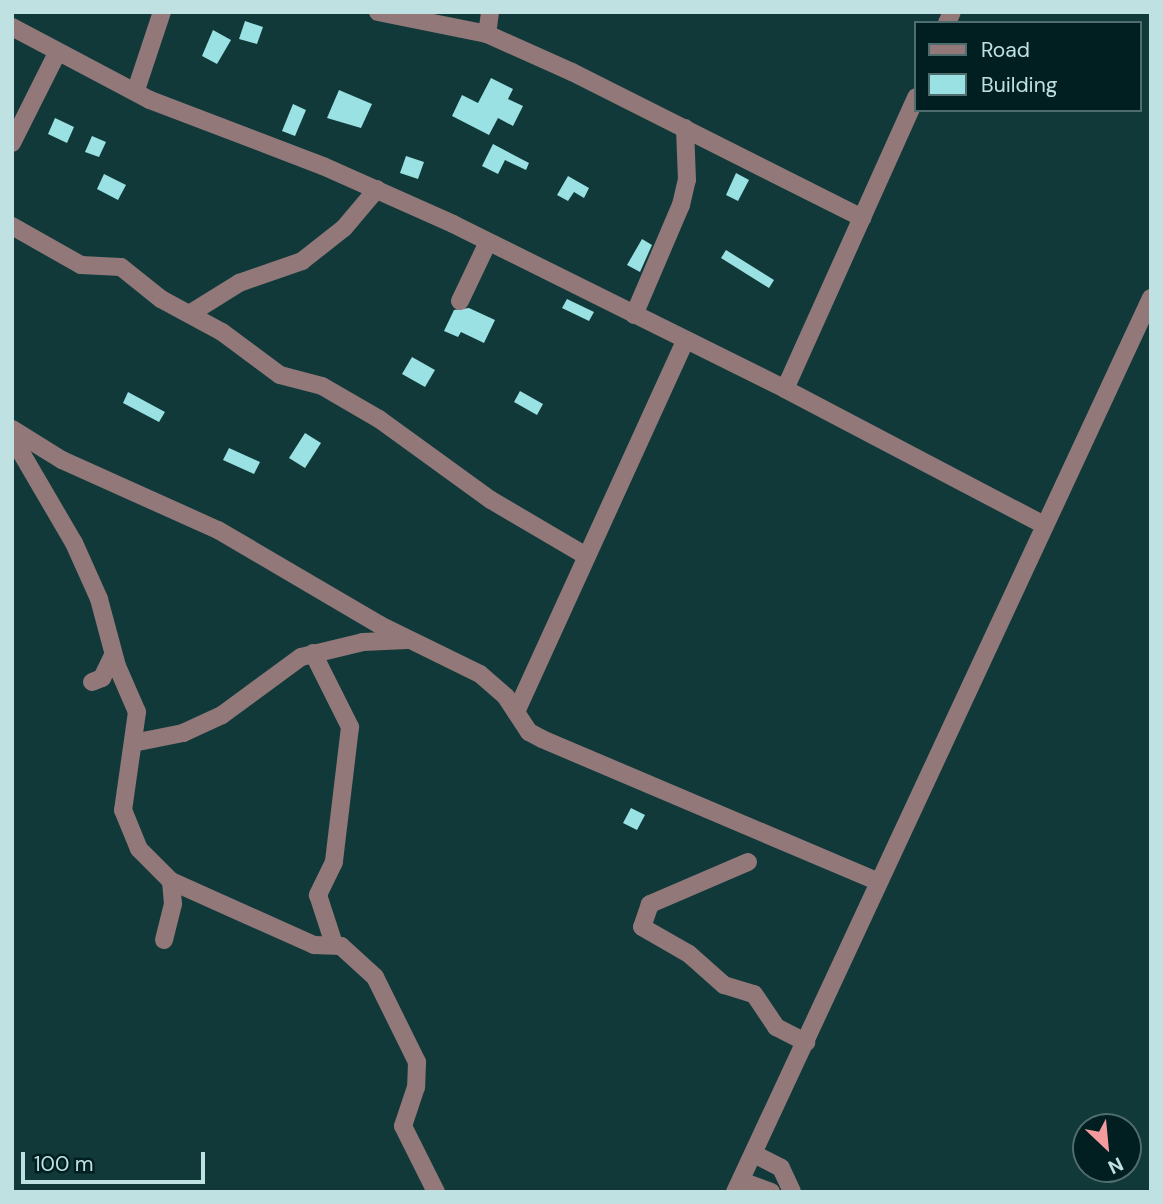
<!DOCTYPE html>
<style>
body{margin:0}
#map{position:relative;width:1163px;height:1204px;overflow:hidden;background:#12393a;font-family:"DM Sans",sans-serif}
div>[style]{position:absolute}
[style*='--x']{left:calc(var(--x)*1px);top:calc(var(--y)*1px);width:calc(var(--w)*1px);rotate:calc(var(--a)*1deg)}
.building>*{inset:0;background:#99e1e2}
.minor>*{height:18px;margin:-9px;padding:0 9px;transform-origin:9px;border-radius:9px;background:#927879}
span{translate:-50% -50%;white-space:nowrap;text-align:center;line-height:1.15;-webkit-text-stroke:7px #011f20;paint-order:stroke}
.frame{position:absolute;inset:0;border:14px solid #bfe1e2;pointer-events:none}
.legend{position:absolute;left:914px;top:21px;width:228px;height:91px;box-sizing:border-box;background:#011f20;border:2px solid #4d6d6e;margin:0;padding:9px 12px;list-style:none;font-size:21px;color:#bfe1e2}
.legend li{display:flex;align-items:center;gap:14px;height:35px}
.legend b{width:35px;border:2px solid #4d6d6e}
.north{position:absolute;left:1072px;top:1113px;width:70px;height:70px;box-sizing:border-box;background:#011f20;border:2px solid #4d6d6e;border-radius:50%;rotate:154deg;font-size:19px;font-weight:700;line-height:28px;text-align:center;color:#bfe1e2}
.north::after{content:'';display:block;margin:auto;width:24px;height:32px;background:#f59b9e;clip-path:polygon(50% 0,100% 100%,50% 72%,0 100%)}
.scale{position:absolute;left:21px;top:1152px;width:184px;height:32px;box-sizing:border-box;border:4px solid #bfe1e2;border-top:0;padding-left:9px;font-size:21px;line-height:24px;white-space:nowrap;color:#bfe1e2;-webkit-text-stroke:5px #011f20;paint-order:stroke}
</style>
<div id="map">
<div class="building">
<div style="clip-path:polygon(245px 21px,263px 27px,257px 44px,239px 39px)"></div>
<div style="clip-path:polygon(213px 30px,231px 40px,217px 64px,202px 56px)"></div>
<div style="clip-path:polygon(491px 78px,513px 89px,508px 99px,523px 106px,513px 126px,498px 118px,489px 135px,452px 116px,462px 95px,478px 103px)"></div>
<div style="clip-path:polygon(339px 90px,372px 104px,361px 128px,327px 118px)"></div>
<div style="clip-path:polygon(293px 104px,306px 110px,295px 136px,282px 131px)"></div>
<div style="clip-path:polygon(55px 118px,74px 127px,67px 143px,48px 134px)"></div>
<div style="clip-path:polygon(92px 136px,106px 142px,99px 157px,85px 152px)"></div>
<div style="clip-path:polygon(493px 144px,529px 163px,526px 170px,505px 160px,498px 174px,482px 166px)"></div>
<div style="clip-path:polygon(406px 156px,424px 162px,418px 179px,400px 173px)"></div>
<div style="clip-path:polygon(736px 173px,749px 180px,738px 201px,726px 195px)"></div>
<div style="clip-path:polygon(104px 174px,126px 185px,118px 200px,97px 189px)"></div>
<div style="clip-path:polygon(568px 176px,589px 188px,584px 198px,574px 192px,568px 201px,557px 195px)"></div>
<div style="clip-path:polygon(642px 239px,652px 245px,640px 272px,627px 265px)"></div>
<div style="clip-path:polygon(726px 250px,774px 280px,769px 288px,721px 258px)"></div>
<div style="clip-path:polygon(567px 299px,594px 312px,589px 321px,562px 308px)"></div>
<div style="clip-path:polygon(469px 308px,495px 320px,484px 343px,461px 332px,458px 337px,444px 331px,454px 310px)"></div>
<div style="clip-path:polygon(412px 357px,435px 370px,425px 387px,402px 374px)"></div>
<div style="clip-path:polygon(520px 391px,543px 404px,537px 415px,514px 402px)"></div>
<div style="clip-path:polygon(128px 392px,165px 412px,159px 422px,123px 403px)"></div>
<div style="clip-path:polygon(305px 433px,321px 443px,305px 468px,289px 458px)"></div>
<div style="clip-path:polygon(229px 448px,260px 462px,254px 474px,223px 460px)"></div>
<div style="clip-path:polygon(631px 808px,645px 815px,637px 830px,623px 823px)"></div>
</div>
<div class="minor">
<div style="--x:378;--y:12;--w:111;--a:11.4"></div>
<div style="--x:487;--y:34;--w:93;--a:24.1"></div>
<div style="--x:572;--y:72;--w:325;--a:26.7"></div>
<div style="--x:947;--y:23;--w:12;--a:-66"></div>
<div style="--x:12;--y:27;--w:156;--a:27.9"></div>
<div style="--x:150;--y:100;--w:185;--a:20.9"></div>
<div style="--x:323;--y:166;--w:142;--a:24"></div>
<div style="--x:453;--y:224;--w:371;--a:26.4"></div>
<div style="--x:785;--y:389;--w:290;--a:27.7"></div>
<div style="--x:487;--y:34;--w:22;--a:-82"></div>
<div style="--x:136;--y:90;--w:82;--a:-71.6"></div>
<div style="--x:12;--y:143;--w:98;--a:-63.4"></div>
<div style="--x:12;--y:226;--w:79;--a:29.5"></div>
<div style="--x:81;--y:265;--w:40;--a:2.9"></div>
<div style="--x:121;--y:267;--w:51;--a:38.7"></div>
<div style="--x:161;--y:299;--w:69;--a:28.4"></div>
<div style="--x:222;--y:332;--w:72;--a:36.6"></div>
<div style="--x:280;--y:375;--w:43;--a:14.7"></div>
<div style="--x:322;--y:386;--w:66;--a:30.1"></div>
<div style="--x:379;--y:419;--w:138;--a:35.9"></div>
<div style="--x:491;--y:500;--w:110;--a:30.5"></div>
<div style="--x:460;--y:301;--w:65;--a:-64.6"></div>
<div style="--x:191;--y:313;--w:57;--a:-32"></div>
<div style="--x:239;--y:283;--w:67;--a:-19.2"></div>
<div style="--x:302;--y:261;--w:53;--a:-38.2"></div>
<div style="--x:344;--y:228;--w:51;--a:-49.8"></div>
<div style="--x:634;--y:315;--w:120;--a:-66.9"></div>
<div style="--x:681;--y:205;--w:26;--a:-77"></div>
<div style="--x:687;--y:180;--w:52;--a:-92.2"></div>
<div style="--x:785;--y:389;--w:320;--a:-65.8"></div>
<div style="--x:12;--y:429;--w:59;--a:31.8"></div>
<div style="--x:62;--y:460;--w:171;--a:24.2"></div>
<div style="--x:218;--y:530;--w:188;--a:30.4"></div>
<div style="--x:380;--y:625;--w:111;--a:26.1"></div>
<div style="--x:480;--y:674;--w:35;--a:41"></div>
<div style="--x:506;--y:697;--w:42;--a:56.7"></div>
<div style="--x:529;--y:732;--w:15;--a:28"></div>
<div style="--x:542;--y:739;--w:363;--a:23"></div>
<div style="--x:12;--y:437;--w:123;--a:59.7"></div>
<div style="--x:74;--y:543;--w:61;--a:65.9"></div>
<div style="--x:99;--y:599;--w:69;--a:75"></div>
<div style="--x:117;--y:666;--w:50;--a:66.5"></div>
<div style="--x:137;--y:712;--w:99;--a:98.1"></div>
<div style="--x:123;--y:810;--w:42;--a:67.7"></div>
<div style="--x:139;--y:849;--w:45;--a:45"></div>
<div style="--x:171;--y:881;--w:157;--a:24.1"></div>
<div style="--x:314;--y:945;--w:27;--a:2"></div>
<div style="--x:341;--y:946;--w:46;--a:42.4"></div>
<div style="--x:375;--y:977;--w:95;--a:63.7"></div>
<div style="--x:417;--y:1062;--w:25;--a:92"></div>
<div style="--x:416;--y:1087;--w:41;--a:108.4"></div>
<div style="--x:403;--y:1126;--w:74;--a:63.4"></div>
<div style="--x:313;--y:653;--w:83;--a:63.4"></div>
<div style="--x:350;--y:727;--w:136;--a:96.8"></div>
<div style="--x:334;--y:862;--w:37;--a:116"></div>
<div style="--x:318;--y:895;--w:52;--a:71.9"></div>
<div style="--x:92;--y:682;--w:11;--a:-22"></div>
<div style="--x:102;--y:678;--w:25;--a:-64"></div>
<div style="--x:516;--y:712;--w:408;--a:-65.5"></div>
<div style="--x:133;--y:743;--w:51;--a:-11.3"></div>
<div style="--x:183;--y:733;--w:43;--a:-24.8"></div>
<div style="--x:222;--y:715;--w:98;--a:-36.3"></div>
<div style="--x:301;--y:657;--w:64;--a:-13.6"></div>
<div style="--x:363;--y:642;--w:44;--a:-2.6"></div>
<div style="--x:748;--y:862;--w:107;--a:156.8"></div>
<div style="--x:650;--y:904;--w:24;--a:109"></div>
<div style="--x:642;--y:927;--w:54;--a:29.9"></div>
<div style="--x:689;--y:954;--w:47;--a:41.5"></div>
<div style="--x:724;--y:985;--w:31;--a:17"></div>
<div style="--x:754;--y:994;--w:40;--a:56"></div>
<div style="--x:776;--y:1027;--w:34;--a:27"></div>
<div style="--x:164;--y:940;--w:37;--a:-76"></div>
<div style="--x:173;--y:904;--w:23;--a:-95"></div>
<div style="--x:754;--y:1154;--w:30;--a:27"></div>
<div style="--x:781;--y:1168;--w:26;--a:65"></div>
<div style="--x:741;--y:1181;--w:32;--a:20"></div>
<div style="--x:735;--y:1192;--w:986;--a:-65.05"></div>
</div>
<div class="frame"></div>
<ul class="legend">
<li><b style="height:9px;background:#927879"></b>Road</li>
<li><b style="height:19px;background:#99e1e2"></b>Building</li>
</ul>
<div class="north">N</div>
<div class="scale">100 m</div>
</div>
